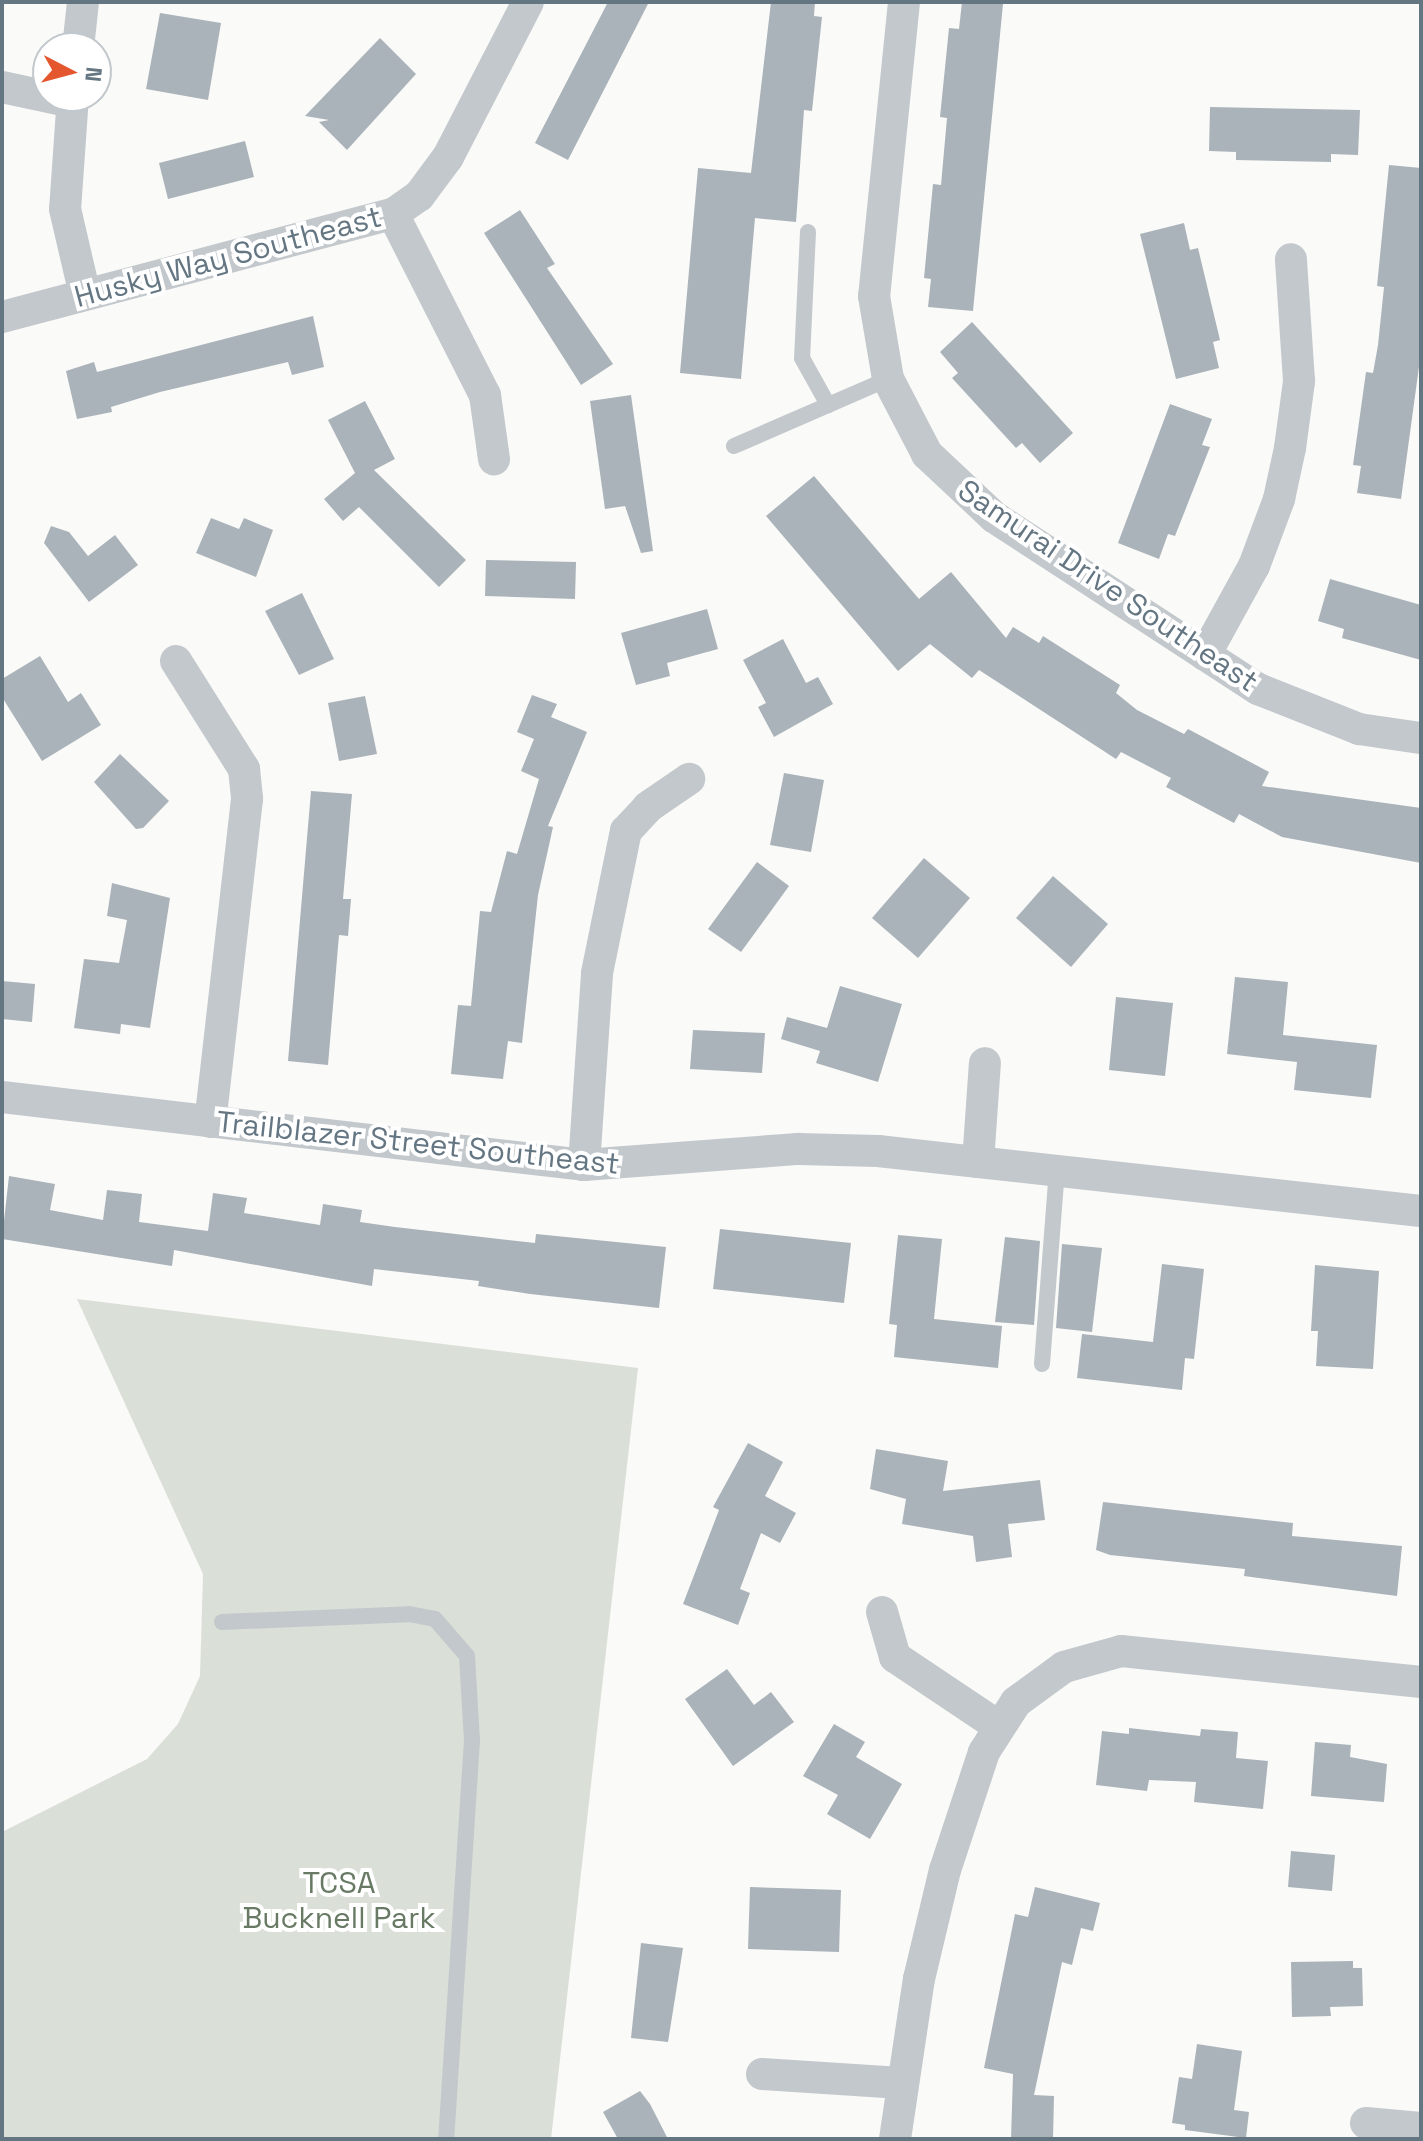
<!DOCTYPE html>
<style>
body{margin:0}
#map{position:relative;width:1423px;height:2141px;overflow:hidden;background:#fafaf8;font-family:"Space Grotesk",sans-serif}
div>[style]{position:absolute}
[style*='--x']{left:calc(var(--x)*1px);top:calc(var(--y)*1px);width:calc(var(--w)*1px);rotate:calc(var(--a)*1deg)}
.green>*{inset:0;background:#dadfd7}
.building>*{inset:0;background:#aab3b9}
.service>*{height:16px;margin:-8px;padding:0 8px;transform-origin:8px;border-radius:8px;background:#c3c8cc}
.minor>*{height:32px;margin:-16px;padding:0 16px;transform-origin:16px;border-radius:16px;background:#c3c8cc}
span{translate:-50% -50%;white-space:nowrap;text-align:center;line-height:1.15;-webkit-text-stroke:8px #fff;paint-order:stroke}
.street-label{font-size:30px;color:#657683}
.park-label{font-size:30px;color:#687a64}
.frame{position:absolute;inset:0;border:4px solid #657683;pointer-events:none}
.north{position:absolute;left:32px;top:32px;width:80px;height:80px;box-sizing:border-box;background:#fff;border:2px solid #c1c8cd;border-radius:50%;rotate:96deg;font-size:22px;font-weight:700;line-height:32px;text-align:center;color:#657683}
.north::after{content:'';display:block;margin:auto;width:28px;height:36px;background:#e4572e;clip-path:polygon(50% 0,100% 100%,50% 72%,0 100%)}
</style>
<div id="map">
<div class="green">
<div style="clip-path:polygon(77px 1299px,638px 1368px,551px 2139px,2px 2139px,2px 1832px,147px 1759px,178px 1724px,200px 1676px,203px 1574px)"></div>
</div>
<div class="building">
<div style="clip-path:polygon(608px 2px,649px 2px,568px 160px,535px 143px)"></div>
<div style="clip-path:polygon(771px 2px,815px 2px,814px 16px,822px 17px,812px 111px,804px 110px,796px 222px,755px 218px,741px 379px,680px 373px,698px 168px,751px 173px)"></div>
<div style="clip-path:polygon(962px 2px,1003px 4px,973px 311px,928px 307px,931px 279px,924px 278px,933px 184px,941px 185px,947px 118px,940px 117px,949px 28px,959px 29px)"></div>
<div style="clip-path:polygon(160px 13px,221px 23px,208px 100px,146px 89px)"></div>
<div style="clip-path:polygon(380px 38px,416px 74px,347px 150px,319px 122px,329px 120px,305px 116px)"></div>
<div style="clip-path:polygon(1210px 107px,1360px 110px,1358px 155px,1331px 154px,1331px 162px,1236px 160px,1236px 152px,1209px 151px)"></div>
<div style="clip-path:polygon(245px 141px,254px 177px,168px 199px,159px 163px)"></div>
<div style="clip-path:polygon(1389px 165px,1421px 168px,1421px 352px,1401px 499px,1357px 493px,1361px 466px,1353px 465px,1366px 372px,1373px 373px,1378px 345px,1384px 287px,1377px 286px)"></div>
<div style="clip-path:polygon(520px 210px,555px 264px,547px 268px,613px 364px,581px 385px,484px 233px)"></div>
<div style="clip-path:polygon(1184px 223px,1190px 250px,1198px 248px,1220px 340px,1213px 342px,1219px 368px,1176px 379px,1140px 234px)"></div>
<div style="clip-path:polygon(313px 316px,324px 367px,292px 375px,288px 362px,160px 392px,111px 407px,112px 412px,77px 419px,66px 371px,94px 362px,97px 372px)"></div>
<div style="clip-path:polygon(972px 322px,1073px 433px,1040px 463px,1022px 443px,1016px 448px,952px 378px,958px 373px,940px 352px)"></div>
<div style="clip-path:polygon(631px 395px,653px 551px,641px 553px,625px 506px,605px 509px,590px 401px)"></div>
<div style="clip-path:polygon(365px 401px,395px 459px,374px 470px,466px 560px,439px 587px,359px 507px,343px 521px,324px 499px,355px 473px,328px 420px)"></div>
<div style="clip-path:polygon(1170px 404px,1212px 419px,1202px 445px,1210px 447px,1175px 536px,1168px 534px,1159px 559px,1118px 543px)"></div>
<div style="clip-path:polygon(814px 476px,919px 599px,951px 572px,1006px 638px,1013px 627px,1039px 643px,1043px 636px,1120px 685px,1116px 693px,1137px 710px,1184px 734px,1188px 729px,1269px 772px,1262px 786px,1421px 808px,1421px 863px,1282px 837px,1239px 814px,1234px 823px,1166px 787px,1171px 778px,1121px 752px,1116px 759px,979px 670px,972px 678px,930px 644px,898px 671px,766px 516px)"></div>
<div style="clip-path:polygon(211px 518px,239px 529px,244px 518px,273px 530px,256px 577px,196px 553px)"></div>
<div style="clip-path:polygon(51px 526px,69px 532px,88px 556px,115px 535px,138px 565px,89px 602px,44px 543px)"></div>
<div style="clip-path:polygon(486px 560px,576px 562px,575px 599px,485px 596px)"></div>
<div style="clip-path:polygon(1330px 579px,1421px 605px,1421px 660px,1342px 638px,1344px 629px,1318px 621px)"></div>
<div style="clip-path:polygon(302px 593px,334px 659px,299px 675px,265px 611px)"></div>
<div style="clip-path:polygon(707px 609px,718px 649px,667px 663px,670px 676px,636px 685px,621px 633px)"></div>
<div style="clip-path:polygon(783px 639px,806px 683px,818px 677px,833px 704px,774px 737px,758px 707px,766px 703px,743px 660px)"></div>
<div style="clip-path:polygon(40px 656px,68px 702px,81px 693px,101px 725px,42px 761px,2px 697px,2px 679px)"></div>
<div style="clip-path:polygon(532px 695px,557px 704px,551px 717px,587px 732px,548px 826px,553px 827px,538px 895px,522px 1043px,508px 1041px,503px 1079px,451px 1074px,458px 1005px,471px 1006px,480px 911px,491px 912px,507px 851px,517px 854px,539px 779px,521px 771px,534px 739px,517px 732px)"></div>
<div style="clip-path:polygon(365px 696px,377px 754px,339px 761px,328px 703px)"></div>
<div style="clip-path:polygon(120px 754px,169px 801px,143px 828px,136px 829px,94px 782px)"></div>
<div style="clip-path:polygon(784px 773px,824px 780px,811px 852px,770px 845px)"></div>
<div style="clip-path:polygon(311px 791px,352px 794px,343px 899px,351px 899px,348px 936px,339px 935px,328px 1065px,288px 1061px)"></div>
<div style="clip-path:polygon(924px 858px,970px 898px,918px 958px,872px 918px)"></div>
<div style="clip-path:polygon(757px 862px,789px 886px,741px 952px,708px 929px)"></div>
<div style="clip-path:polygon(1053px 876px,1108px 924px,1071px 967px,1016px 918px)"></div>
<div style="clip-path:polygon(112px 883px,170px 898px,150px 1028px,121px 1024px,120px 1034px,74px 1028px,84px 959px,119px 963px,127px 920px,107px 916px)"></div>
<div style="clip-path:polygon(1235px 977px,1288px 982px,1283px 1035px,1377px 1045px,1371px 1098px,1294px 1090px,1297px 1062px,1227px 1054px)"></div>
<div style="clip-path:polygon(2px 981px,35px 984px,32px 1022px,2px 1019px)"></div>
<div style="clip-path:polygon(840px 986px,902px 1004px,878px 1082px,816px 1063px,820px 1051px,781px 1039px,787px 1017px,827px 1028px)"></div>
<div style="clip-path:polygon(1116px 997px,1173px 1003px,1165px 1076px,1109px 1070px)"></div>
<div style="clip-path:polygon(693px 1030px,765px 1033px,762px 1073px,690px 1069px)"></div>
<div style="clip-path:polygon(9px 1176px,55px 1184px,50px 1210px,103px 1220px,107px 1190px,142px 1194px,139px 1222px,208px 1231px,213px 1193px,247px 1198px,244px 1213px,320px 1225px,323px 1204px,362px 1210px,360px 1222px,395px 1227px,535px 1243px,536px 1234px,666px 1247px,659px 1308px,530px 1294px,478px 1286px,479px 1281px,374px 1269px,372px 1286px,174px 1250px,172px 1266px,2px 1239px)"></div>
<div style="clip-path:polygon(720px 1229px,851px 1243px,844px 1303px,713px 1289px)"></div>
<div style="clip-path:polygon(898px 1235px,942px 1239px,934px 1319px,1002px 1326px,998px 1368px,894px 1357px,897px 1325px,889px 1324px)"></div>
<div style="clip-path:polygon(1005px 1237px,1040px 1241px,1034px 1325px,995px 1322px)"></div>
<div style="clip-path:polygon(1062px 1244px,1102px 1248px,1092px 1332px,1056px 1328px)"></div>
<div style="clip-path:polygon(1162px 1264px,1204px 1269px,1194px 1359px,1185px 1358px,1182px 1390px,1077px 1378px,1082px 1334px,1153px 1342px)"></div>
<div style="clip-path:polygon(1315px 1265px,1379px 1271px,1373px 1369px,1316px 1366px,1318px 1331px,1311px 1331px)"></div>
<div style="clip-path:polygon(748px 1443px,783px 1462px,765px 1496px,796px 1513px,780px 1543px,761px 1533px,740px 1589px,750px 1593px,738px 1625px,683px 1604px,719px 1510px,713px 1507px)"></div>
<div style="clip-path:polygon(876px 1449px,948px 1461px,943px 1491px,1040px 1480px,1045px 1520px,1008px 1524px,1012px 1557px,976px 1562px,973px 1536px,902px 1524px,906px 1499px,870px 1489px)"></div>
<div style="clip-path:polygon(1103px 1502px,1293px 1523px,1292px 1536px,1402px 1546px,1397px 1596px,1244px 1576px,1245px 1569px,1110px 1555px,1096px 1550px)"></div>
<div style="clip-path:polygon(727px 1669px,754px 1705px,771px 1692px,794px 1722px,733px 1766px,685px 1699px)"></div>
<div style="clip-path:polygon(834px 1724px,865px 1742px,856px 1757px,902px 1784px,870px 1839px,827px 1814px,838px 1795px,803px 1776px)"></div>
<div style="clip-path:polygon(1129px 1728px,1200px 1736px,1201px 1729px,1238px 1732px,1236px 1758px,1268px 1761px,1263px 1809px,1194px 1802px,1196px 1782px,1149px 1780px,1147px 1791px,1096px 1785px,1102px 1731px,1129px 1734px)"></div>
<div style="clip-path:polygon(1315px 1742px,1351px 1745px,1350px 1757px,1387px 1764px,1384px 1802px,1311px 1796px)"></div>
<div style="clip-path:polygon(1291px 1851px,1335px 1855px,1332px 1891px,1288px 1887px)"></div>
<div style="clip-path:polygon(750px 1887px,841px 1890px,839px 1952px,748px 1949px)"></div>
<div style="clip-path:polygon(1035px 1887px,1100px 1903px,1093px 1931px,1081px 1928px,1072px 1965px,1062px 1962px,1034px 2095px,1054px 2096px,1053px 2139px,1011px 2139px,1013px 2074px,984px 2068px,1015px 1914px,1028px 1917px)"></div>
<div style="clip-path:polygon(641px 1943px,683px 1948px,668px 2042px,631px 2038px)"></div>
<div style="clip-path:polygon(1353px 1961px,1353px 1968px,1362px 1968px,1363px 2006px,1330px 2007px,1331px 2016px,1292px 2017px,1291px 1962px)"></div>
<div style="clip-path:polygon(1197px 2044px,1242px 2051px,1234px 2110px,1249px 2112px,1246px 2138px,1185px 2130px,1185px 2125px,1172px 2123px,1179px 2077px,1192px 2079px)"></div>
<div style="clip-path:polygon(640px 2091px,650px 2104px,668px 2139px,618px 2139px,603px 2112px)"></div>
</div>
<div class="service">
<div style="--x:808;--y:232;--w:126;--a:92.7"></div>
<div style="--x:802;--y:358;--w:54;--a:61"></div>
<div style="--x:734;--y:446;--w:168;--a:-23.5"></div>
<div style="--x:1042;--y:1364;--w:194;--a:-85.6"></div>
<div style="--x:222;--y:1622;--w:187;--a:-2.4"></div>
<div style="--x:409;--y:1614;--w:26;--a:11"></div>
<div style="--x:435;--y:1619;--w:49;--a:49.1"></div>
<div style="--x:467;--y:1656;--w:84;--a:86.6"></div>
<div style="--x:472;--y:1740;--w:400;--a:93.7"></div>
</div>
<div class="minor">
<div style="--x:904;--y:2;--w:296;--a:95.8"></div>
<div style="--x:874;--y:296;--w:84;--a:80.4"></div>
<div style="--x:888;--y:379;--w:85;--a:62.5"></div>
<div style="--x:927;--y:454;--w:92;--a:43.2"></div>
<div style="--x:994;--y:517;--w:315;--a:33.1"></div>
<div style="--x:1258;--y:689;--w:109;--a:21.6"></div>
<div style="--x:1359;--y:729;--w:63;--a:8.3"></div>
<div style="--x:78;--y:48;--w:46;--a:-83.8"></div>
<div style="--x:2;--y:87;--w:72;--a:12.1"></div>
<div style="--x:73;--y:96;--w:113;--a:94"></div>
<div style="--x:65;--y:209;--w:88;--a:76.9"></div>
<div style="--x:393;--y:214;--w:203;--a:63.1"></div>
<div style="--x:485;--y:395;--w:65;--a:82"></div>
<div style="--x:2;--y:317;--w:404;--a:-14.8"></div>
<div style="--x:393;--y:214;--w:32;--a:-35"></div>
<div style="--x:419;--y:196;--w:49;--a:-53.4"></div>
<div style="--x:448;--y:157;--w:174;--a:-62.7"></div>
<div style="--x:1205;--y:655;--w:102;--a:-61.2"></div>
<div style="--x:1254;--y:566;--w:72;--a:-69.5"></div>
<div style="--x:1279;--y:499;--w:52;--a:-77.8"></div>
<div style="--x:1290;--y:448;--w:68;--a:-82.3"></div>
<div style="--x:1299;--y:381;--w:122;--a:-93.8"></div>
<div style="--x:176;--y:661;--w:128;--a:57.8"></div>
<div style="--x:244;--y:769;--w:30;--a:84"></div>
<div style="--x:247;--y:799;--w:325;--a:96.5"></div>
<div style="--x:2;--y:1097;--w:586;--a:6.66"></div>
<div style="--x:584;--y:1165;--w:215;--a:-4.3"></div>
<div style="--x:798;--y:1149;--w:80;--a:1.4"></div>
<div style="--x:878;--y:1151;--w:546;--a:6.31"></div>
<div style="--x:978;--y:1162;--w:99;--a:-86"></div>
<div style="--x:584;--y:1165;--w:192;--a:-86.1"></div>
<div style="--x:597;--y:973;--w:145;--a:-78.5"></div>
<div style="--x:626;--y:831;--w:33;--a:-47"></div>
<div style="--x:648;--y:807;--w:50;--a:-34.3"></div>
<div style="--x:882;--y:1612;--w:47;--a:73.9"></div>
<div style="--x:895;--y:1657;--w:124;--a:33.8"></div>
<div style="--x:762;--y:2074;--w:139;--a:3.7"></div>
<div style="--x:1366;--y:2123;--w:55;--a:5.2"></div>
<div style="--x:895;--y:2139;--w:162;--a:-81.5"></div>
<div style="--x:919;--y:1979;--w:112;--a:-76.6"></div>
<div style="--x:945;--y:1870;--w:124;--a:-71.7"></div>
<div style="--x:984;--y:1752;--w:59;--a:-57.4"></div>
<div style="--x:1016;--y:1702;--w:59;--a:-36.1"></div>
<div style="--x:1064;--y:1667;--w:59;--a:-15.7"></div>
<div style="--x:1121;--y:1651;--w:302;--a:5.9"></div>
</div>
<div class="street-label">
<span style="left:228px;top:257px;rotate:-15deg">Husky Way Southeast</span>
<span style="left:1108px;top:586px;rotate:34deg">Samurai Drive Southeast</span>
<span style="left:418px;top:1143px;rotate:6deg">Trailblazer Street Southeast</span>
</div>
<div class="park-label">
<span style="left:339px;top:1900px">TCSA<br>Bucknell Park</span>
</div>
<div class="frame"></div>
<div class="north">N</div>
</div>
